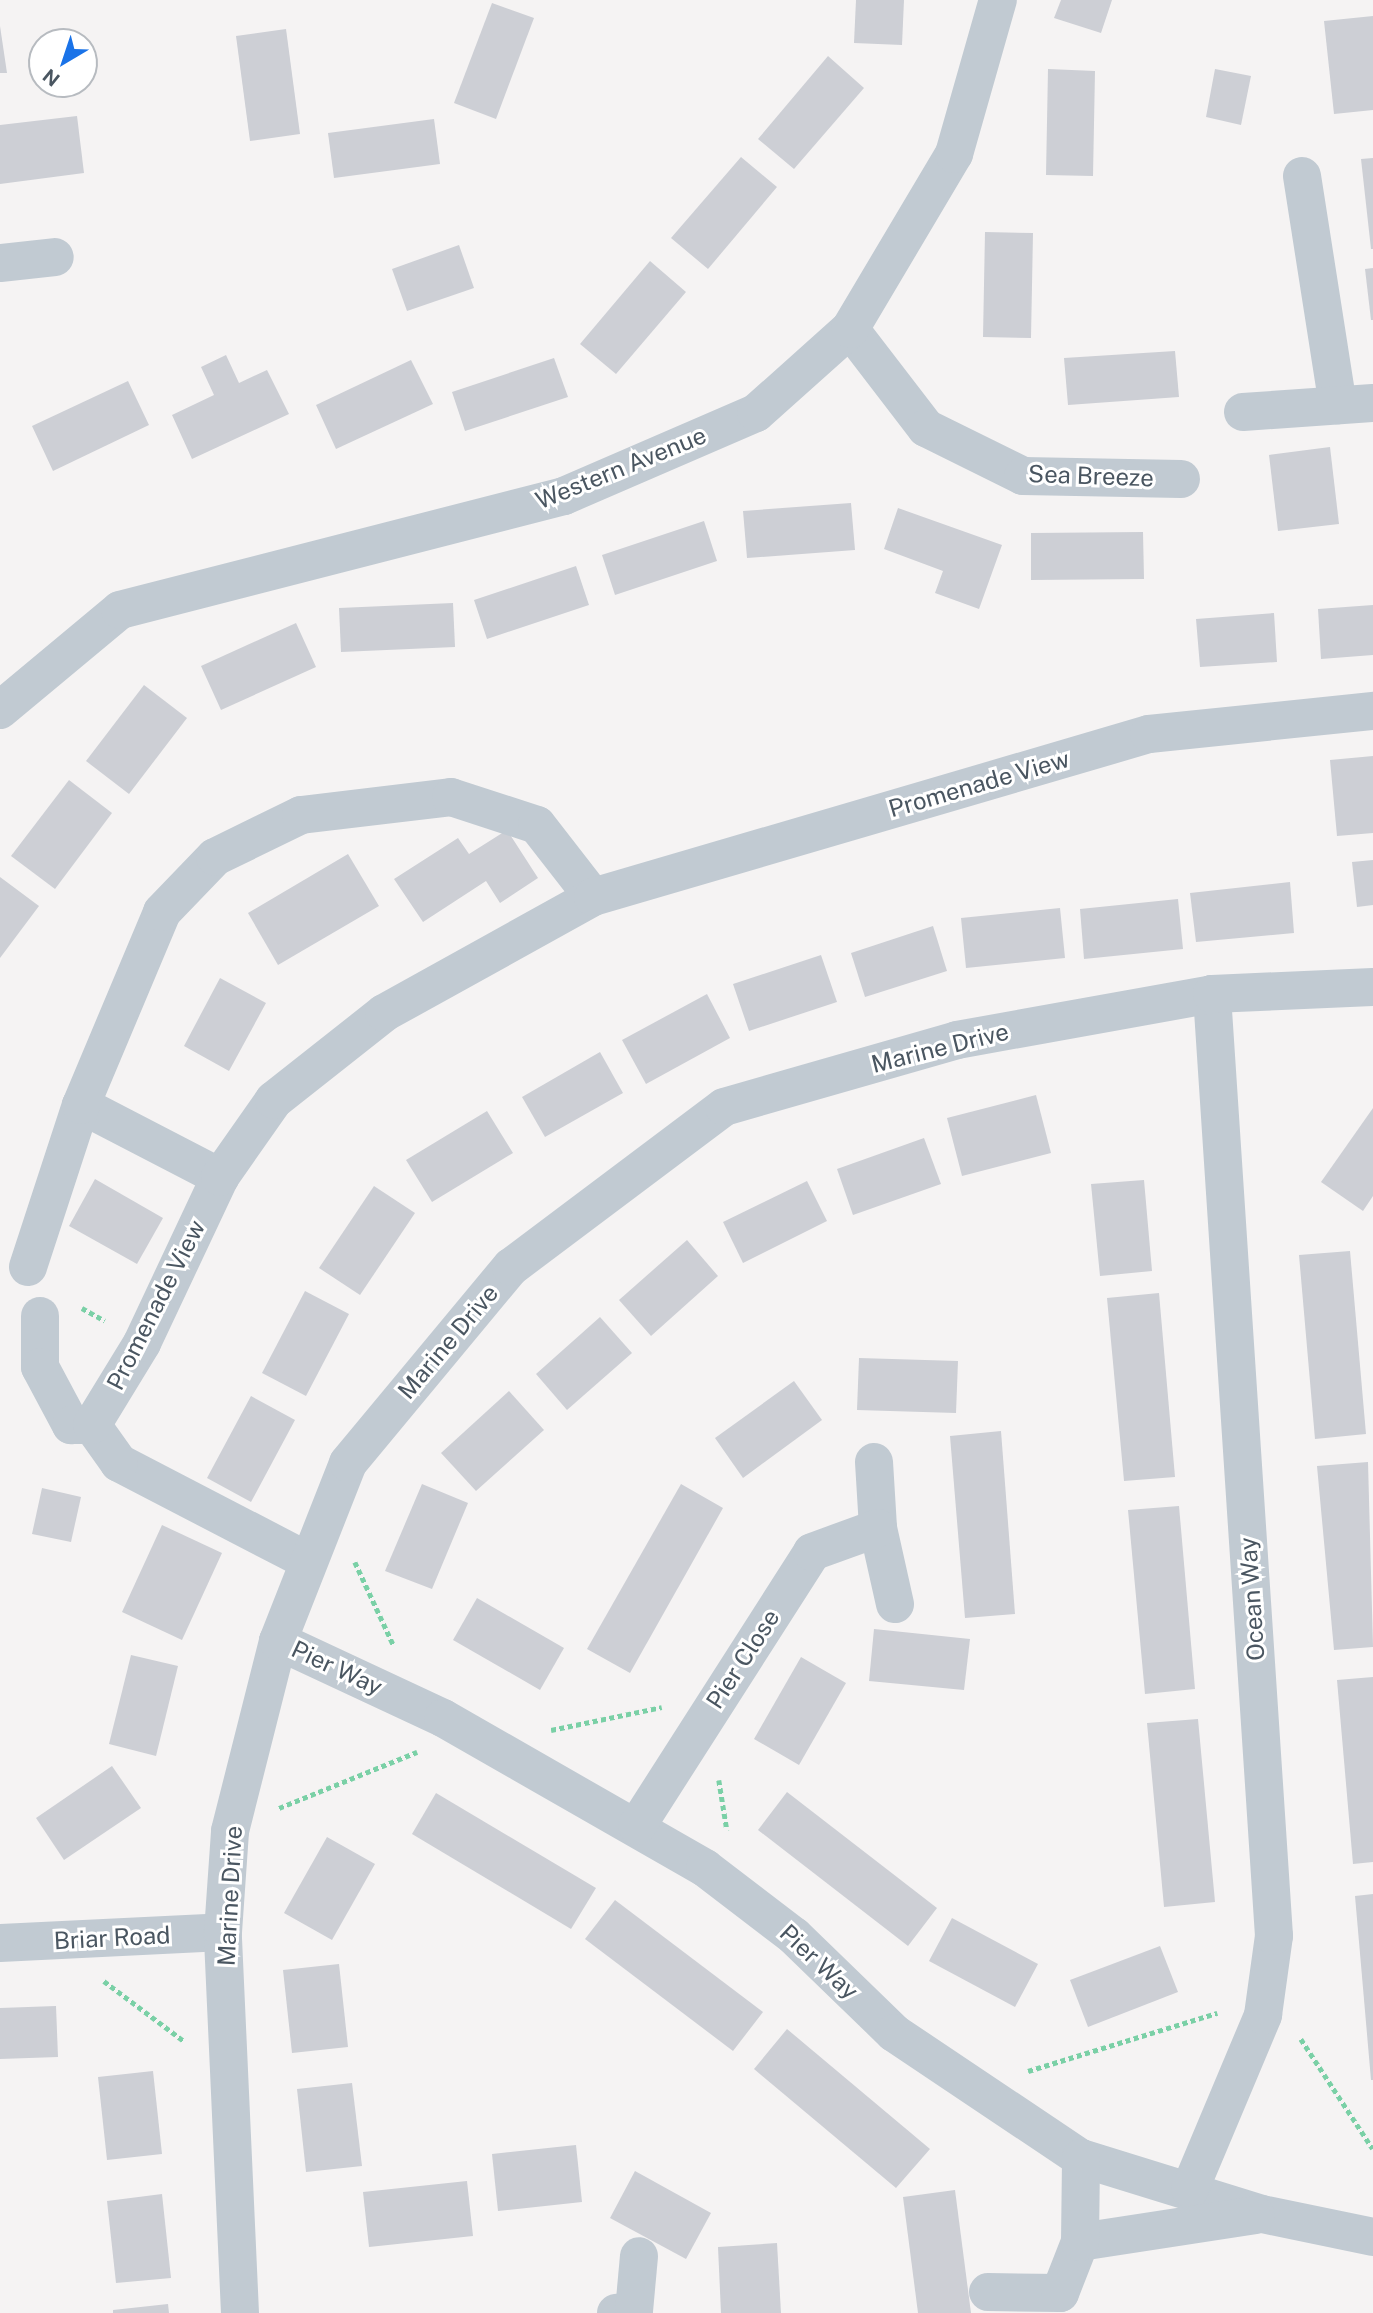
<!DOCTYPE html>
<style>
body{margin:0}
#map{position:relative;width:1373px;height:2313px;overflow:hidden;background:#f5f3f3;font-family:"Public Sans",sans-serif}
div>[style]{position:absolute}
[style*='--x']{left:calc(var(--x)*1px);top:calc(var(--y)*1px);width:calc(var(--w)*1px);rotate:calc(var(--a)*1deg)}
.building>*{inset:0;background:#cdcfd5}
.path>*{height:4.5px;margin-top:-2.25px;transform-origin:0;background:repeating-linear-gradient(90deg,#7ad0a6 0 5px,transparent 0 8.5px)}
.minor>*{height:38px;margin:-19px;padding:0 19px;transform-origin:19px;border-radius:19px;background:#c1cad2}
span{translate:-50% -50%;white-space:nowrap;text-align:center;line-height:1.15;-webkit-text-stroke:6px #fff;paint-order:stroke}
.street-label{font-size:24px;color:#4a5661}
.north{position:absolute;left:28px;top:28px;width:70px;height:70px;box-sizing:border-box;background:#fff;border:2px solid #b7bbc0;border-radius:50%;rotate:219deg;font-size:19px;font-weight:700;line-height:28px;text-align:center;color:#4a5661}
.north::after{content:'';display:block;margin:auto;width:24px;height:32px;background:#1a73e8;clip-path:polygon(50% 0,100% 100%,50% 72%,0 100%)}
</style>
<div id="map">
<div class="building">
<div style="clip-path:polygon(856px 0,904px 0,902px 45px,854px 43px)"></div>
<div style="clip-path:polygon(1061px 0,1112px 0,1101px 33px,1054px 18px)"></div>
<div style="clip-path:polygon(492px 3px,534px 18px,496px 119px,454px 103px)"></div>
<div style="clip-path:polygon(1373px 16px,1373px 110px,1334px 114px,1324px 21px)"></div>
<div style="clip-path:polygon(0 26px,7px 73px,0 73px)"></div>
<div style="clip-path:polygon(286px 29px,300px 134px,250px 141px,236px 36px)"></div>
<div style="clip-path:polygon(828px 56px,864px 88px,794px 169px,758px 139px)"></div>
<div style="clip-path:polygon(1048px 69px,1095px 71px,1093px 176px,1046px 175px)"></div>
<div style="clip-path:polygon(1215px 69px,1251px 76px,1241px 125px,1206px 117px)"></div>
<div style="clip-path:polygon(77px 116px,84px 173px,0 184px,0 125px)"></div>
<div style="clip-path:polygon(434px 119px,440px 164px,334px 178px,328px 133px)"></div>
<div style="clip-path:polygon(741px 157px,777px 187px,708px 269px,671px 238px)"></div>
<div style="clip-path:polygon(1373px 158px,1373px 249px,1371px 249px,1361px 159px)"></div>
<div style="clip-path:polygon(985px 232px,1033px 233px,1031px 338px,983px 337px)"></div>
<div style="clip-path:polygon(459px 245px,474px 288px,407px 311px,392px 269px)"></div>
<div style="clip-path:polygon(650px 261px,686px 292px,616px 374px,580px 344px)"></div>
<div style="clip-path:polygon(1373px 268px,1373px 320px,1371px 320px,1365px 269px)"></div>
<div style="clip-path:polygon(1175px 351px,1179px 397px,1068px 405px,1064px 358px)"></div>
<div style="clip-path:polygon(226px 355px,239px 383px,267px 370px,289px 414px,192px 459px,172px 415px,214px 395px,201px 367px)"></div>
<div style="clip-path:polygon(554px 358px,568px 397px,465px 431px,452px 392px)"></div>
<div style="clip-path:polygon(411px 360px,433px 404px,336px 449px,316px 405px)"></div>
<div style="clip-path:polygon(128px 381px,149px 425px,53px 471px,32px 426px)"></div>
<div style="clip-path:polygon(1330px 447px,1339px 524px,1278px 531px,1269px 455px)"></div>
<div style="clip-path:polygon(851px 503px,855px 550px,747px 558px,743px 511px)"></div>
<div style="clip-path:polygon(898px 508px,1002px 545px,979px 609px,935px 593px,943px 571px,884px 549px)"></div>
<div style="clip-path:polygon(704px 521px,717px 561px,615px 595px,602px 555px)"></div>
<div style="clip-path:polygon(1143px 532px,1144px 579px,1031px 580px,1031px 533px)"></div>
<div style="clip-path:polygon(576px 566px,589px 605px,487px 639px,474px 600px)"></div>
<div style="clip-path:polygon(453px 603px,455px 647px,341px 652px,339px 608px)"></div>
<div style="clip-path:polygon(1373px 605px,1373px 655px,1321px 659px,1318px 609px)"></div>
<div style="clip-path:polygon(1274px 613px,1277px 662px,1200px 667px,1196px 619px)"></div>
<div style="clip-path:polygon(296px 623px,316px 667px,221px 710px,201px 666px)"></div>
<div style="clip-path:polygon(144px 685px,187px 718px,129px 794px,86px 761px)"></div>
<div style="clip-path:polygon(1373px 756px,1373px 833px,1337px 836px,1330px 760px)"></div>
<div style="clip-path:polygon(69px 780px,112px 813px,55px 889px,11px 856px)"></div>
<div style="clip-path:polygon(507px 830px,538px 878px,500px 903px,486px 881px,423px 922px,394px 879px,458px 838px,469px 854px)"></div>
<div style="clip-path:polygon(348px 854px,379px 906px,278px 965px,248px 913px)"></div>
<div style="clip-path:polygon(1373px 860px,1373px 905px,1357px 907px,1352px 862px)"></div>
<div style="clip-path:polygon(0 877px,39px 906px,0 958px)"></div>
<div style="clip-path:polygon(1290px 882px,1294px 933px,1196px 942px,1190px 893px)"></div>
<div style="clip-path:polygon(1178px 899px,1183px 949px,1084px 959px,1080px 909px)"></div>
<div style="clip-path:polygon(1060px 908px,1065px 958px,966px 968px,961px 918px)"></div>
<div style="clip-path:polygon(933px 926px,947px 971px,865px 997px,851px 953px)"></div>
<div style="clip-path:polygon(821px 955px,837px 1002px,749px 1031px,733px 984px)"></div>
<div style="clip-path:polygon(220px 978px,266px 1003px,229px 1071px,184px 1046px)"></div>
<div style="clip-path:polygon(707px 994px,730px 1038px,646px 1084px,622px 1040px)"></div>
<div style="clip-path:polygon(600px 1052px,623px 1093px,545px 1137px,522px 1097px)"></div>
<div style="clip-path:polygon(1036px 1095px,1051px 1153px,962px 1176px,947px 1118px)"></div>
<div style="clip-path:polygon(1373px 1108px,1373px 1196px,1363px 1211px,1321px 1182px)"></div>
<div style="clip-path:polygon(487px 1111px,513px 1153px,432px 1202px,406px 1160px)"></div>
<div style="clip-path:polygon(924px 1138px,941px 1184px,853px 1215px,837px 1169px)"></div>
<div style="clip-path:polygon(95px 1179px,163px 1218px,137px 1264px,69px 1226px)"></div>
<div style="clip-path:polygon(1144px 1180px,1152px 1271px,1100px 1276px,1091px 1184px)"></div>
<div style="clip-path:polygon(807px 1181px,827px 1221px,743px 1263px,723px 1222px)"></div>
<div style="clip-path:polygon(374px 1186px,415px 1213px,360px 1295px,319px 1268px)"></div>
<div style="clip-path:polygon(687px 1240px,718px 1276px,651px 1336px,619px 1300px)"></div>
<div style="clip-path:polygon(1350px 1251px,1366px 1434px,1315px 1439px,1299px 1255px)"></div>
<div style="clip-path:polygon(305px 1291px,349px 1314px,306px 1396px,262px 1373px)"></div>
<div style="clip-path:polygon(1159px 1293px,1175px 1477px,1124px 1481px,1107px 1298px)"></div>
<div style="clip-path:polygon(600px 1317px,632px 1353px,567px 1410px,536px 1374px)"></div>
<div style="clip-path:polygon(859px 1358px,958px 1361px,956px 1413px,857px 1410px)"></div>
<div style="clip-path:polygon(794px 1381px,822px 1420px,743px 1478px,715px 1438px)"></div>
<div style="clip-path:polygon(509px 1391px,544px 1430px,476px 1491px,441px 1453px)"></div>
<div style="clip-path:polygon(251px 1396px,295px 1420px,251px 1502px,207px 1478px)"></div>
<div style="clip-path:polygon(1001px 1431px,1015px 1614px,965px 1618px,950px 1436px)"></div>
<div style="clip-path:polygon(1368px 1462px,1373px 1647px,1334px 1650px,1317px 1466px)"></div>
<div style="clip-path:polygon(422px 1484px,468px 1503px,432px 1589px,385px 1571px)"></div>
<div style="clip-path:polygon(681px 1484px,723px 1508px,630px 1673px,587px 1649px)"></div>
<div style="clip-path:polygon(42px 1488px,81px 1497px,71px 1542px,32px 1534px)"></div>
<div style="clip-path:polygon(1179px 1506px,1195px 1689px,1145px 1694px,1128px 1510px)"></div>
<div style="clip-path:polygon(162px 1525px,222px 1553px,182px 1640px,122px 1612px)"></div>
<div style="clip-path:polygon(477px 1598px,564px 1648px,540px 1690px,453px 1640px)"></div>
<div style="clip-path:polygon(874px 1629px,970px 1639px,964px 1690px,869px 1681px)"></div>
<div style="clip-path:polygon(131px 1655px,178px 1666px,156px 1756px,109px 1744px)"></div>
<div style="clip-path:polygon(801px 1657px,846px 1683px,799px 1765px,754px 1739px)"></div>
<div style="clip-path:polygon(1373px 1677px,1373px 1862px,1353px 1864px,1337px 1680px)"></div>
<div style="clip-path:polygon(1198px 1719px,1215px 1902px,1164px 1907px,1147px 1723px)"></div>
<div style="clip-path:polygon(112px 1766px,141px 1808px,64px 1860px,36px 1818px)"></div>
<div style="clip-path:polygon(787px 1792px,937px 1908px,908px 1946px,758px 1830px)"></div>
<div style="clip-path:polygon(436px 1793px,596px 1888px,571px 1929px,412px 1834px)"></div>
<div style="clip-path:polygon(327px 1837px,375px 1864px,332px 1940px,284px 1913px)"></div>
<div style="clip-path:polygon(1373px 1894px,1373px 2080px,1371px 2080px,1355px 1896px)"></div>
<div style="clip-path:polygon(615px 1900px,763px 2012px,733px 2051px,585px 1939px)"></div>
<div style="clip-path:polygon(952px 1918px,1038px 1964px,1015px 2007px,929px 1961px)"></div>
<div style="clip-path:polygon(1160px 1946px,1178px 1992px,1088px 2027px,1070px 1980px)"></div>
<div style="clip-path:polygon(339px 1964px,348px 2047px,292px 2053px,283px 1970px)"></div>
<div style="clip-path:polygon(56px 2006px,58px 2057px,0 2059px,0 2008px)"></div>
<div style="clip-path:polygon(787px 2029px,930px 2149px,896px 2188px,754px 2069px)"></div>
<div style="clip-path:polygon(153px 2071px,162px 2154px,107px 2160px,98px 2077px)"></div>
<div style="clip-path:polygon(352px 2083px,362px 2166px,306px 2172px,297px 2089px)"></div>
<div style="clip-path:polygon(576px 2145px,582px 2202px,498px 2211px,492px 2154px)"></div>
<div style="clip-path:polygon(635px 2171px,711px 2213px,686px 2259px,610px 2218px)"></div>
<div style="clip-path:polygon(467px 2181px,473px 2236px,369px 2247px,363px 2192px)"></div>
<div style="clip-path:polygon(955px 2190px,971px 2313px,918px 2313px,903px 2197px)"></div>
<div style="clip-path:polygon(162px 2194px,171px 2278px,116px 2283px,107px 2201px)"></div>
<div style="clip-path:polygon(777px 2243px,781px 2313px,721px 2313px,718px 2247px)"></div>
<div style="clip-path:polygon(168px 2304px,169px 2313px,113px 2313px,113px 2310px)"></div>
</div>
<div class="path">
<div style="--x:82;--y:1308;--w:26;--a:29"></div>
<div style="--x:355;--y:1562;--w:93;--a:65.1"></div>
<div style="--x:551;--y:1730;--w:113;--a:-11.7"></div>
<div style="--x:719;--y:1780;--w:51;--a:80.9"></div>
<div style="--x:279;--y:1808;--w:149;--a:-22.1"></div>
<div style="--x:104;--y:1981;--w:100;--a:36.9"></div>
<div style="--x:1301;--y:2039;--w:131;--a:56.8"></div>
<div style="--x:1028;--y:2071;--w:198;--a:-17.1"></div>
</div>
<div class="minor">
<div style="--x:1302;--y:176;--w:232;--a:81.1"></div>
<div style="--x:0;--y:263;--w:55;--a:-6.2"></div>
<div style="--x:850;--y:329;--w:125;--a:52.5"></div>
<div style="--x:926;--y:428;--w:108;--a:26.3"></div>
<div style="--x:1023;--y:476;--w:158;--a:1.1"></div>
<div style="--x:1243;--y:412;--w:130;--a:-4"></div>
<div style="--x:0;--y:710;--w:156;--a:-39.8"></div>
<div style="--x:120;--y:610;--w:458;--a:-14.4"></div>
<div style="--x:564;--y:496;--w:209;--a:-23.4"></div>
<div style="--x:756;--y:413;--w:126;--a:-41.8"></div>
<div style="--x:850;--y:329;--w:204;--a:-59.3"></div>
<div style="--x:954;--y:154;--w:160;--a:-74.1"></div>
<div style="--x:81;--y:1105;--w:157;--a:27.4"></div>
<div style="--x:28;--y:1267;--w:170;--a:-71.9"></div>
<div style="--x:81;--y:1105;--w:209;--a:-67.2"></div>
<div style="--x:162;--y:912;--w:76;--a:-46.1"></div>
<div style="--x:215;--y:857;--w:96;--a:-26"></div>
<div style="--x:301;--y:815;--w:151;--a:-6.8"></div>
<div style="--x:451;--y:797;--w:90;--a:18"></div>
<div style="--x:537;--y:825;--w:91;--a:52.1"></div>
<div style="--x:40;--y:1316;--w:51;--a:90"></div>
<div style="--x:40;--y:1367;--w:66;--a:61.9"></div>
<div style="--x:71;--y:1425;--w:21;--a:0"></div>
<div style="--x:874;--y:1462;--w:66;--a:86.5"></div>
<div style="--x:878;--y:1528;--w:78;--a:77.4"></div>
<div style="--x:308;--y:1561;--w:213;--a:-152.6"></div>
<div style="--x:119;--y:1463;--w:47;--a:-125.4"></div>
<div style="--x:92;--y:1425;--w:96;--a:-58.6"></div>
<div style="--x:142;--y:1343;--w:183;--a:-64.8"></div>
<div style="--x:220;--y:1177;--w:94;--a:-55"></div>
<div style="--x:274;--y:1100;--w:140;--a:-38.3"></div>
<div style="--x:384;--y:1013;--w:239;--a:-29"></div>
<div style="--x:593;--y:897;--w:579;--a:-16.34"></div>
<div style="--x:1149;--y:734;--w:225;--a:-5.9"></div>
<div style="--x:278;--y:1641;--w:182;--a:25"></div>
<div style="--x:443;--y:1718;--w:302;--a:29.8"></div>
<div style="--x:705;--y:1868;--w:112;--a:37.4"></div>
<div style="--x:794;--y:1936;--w:139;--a:44.1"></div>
<div style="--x:894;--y:2033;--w:225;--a:33.8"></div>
<div style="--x:1081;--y:2158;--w:189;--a:17.2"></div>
<div style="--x:1262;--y:2214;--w:113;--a:11.7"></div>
<div style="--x:637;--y:1826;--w:325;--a:-57.4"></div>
<div style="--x:812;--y:1552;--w:70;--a:-20"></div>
<div style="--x:0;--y:1943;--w:223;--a:-2.8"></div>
<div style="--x:1190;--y:2189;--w:189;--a:-67.2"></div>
<div style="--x:1263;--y:2015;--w:80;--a:-82.1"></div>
<div style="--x:1274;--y:1936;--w:944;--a:-93.77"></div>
<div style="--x:1080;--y:2242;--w:178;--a:-8.7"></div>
<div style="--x:988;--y:2292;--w:72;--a:0.8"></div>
<div style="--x:1060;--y:2293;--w:55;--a:-68.6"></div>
<div style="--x:1080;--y:2242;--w:84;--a:-89.3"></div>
<div style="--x:240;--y:2313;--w:381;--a:-92.6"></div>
<div style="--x:223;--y:1932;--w:101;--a:-86"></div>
<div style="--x:230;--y:1831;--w:196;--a:-75.8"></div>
<div style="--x:278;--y:1641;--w:191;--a:-68.5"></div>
<div style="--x:348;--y:1463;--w:255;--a:-50.3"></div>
<div style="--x:511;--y:1267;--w:266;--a:-36.9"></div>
<div style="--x:724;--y:1107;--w:242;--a:-16"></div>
<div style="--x:957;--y:1040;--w:259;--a:-10.2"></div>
<div style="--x:1212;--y:994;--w:161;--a:-2.5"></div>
<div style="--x:616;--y:2313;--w:18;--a:-6"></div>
<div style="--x:634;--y:2311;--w:55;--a:-84.8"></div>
</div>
<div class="street-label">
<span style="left:621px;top:468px;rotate:-22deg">Western Avenue</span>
<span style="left:1091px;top:476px;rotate:2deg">Sea Breeze</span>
<span style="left:979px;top:784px;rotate:-16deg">Promenade View</span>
<span style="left:940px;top:1048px;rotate:-14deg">Marine Drive</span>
<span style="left:156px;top:1305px;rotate:-63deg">Promenade View</span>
<span style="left:448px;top:1342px;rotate:-50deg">Marine Drive</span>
<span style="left:1252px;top:1599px;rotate:-94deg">Ocean Way</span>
<span style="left:743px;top:1659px;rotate:-57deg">Pier Close</span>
<span style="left:337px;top:1668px;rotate:25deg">Pier Way</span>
<span style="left:230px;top:1896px;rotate:-87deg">Marine Drive</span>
<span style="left:112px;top:1938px;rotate:-3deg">Briar Road</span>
<span style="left:819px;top:1962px;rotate:43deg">Pier Way</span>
</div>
<div class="north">N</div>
</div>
